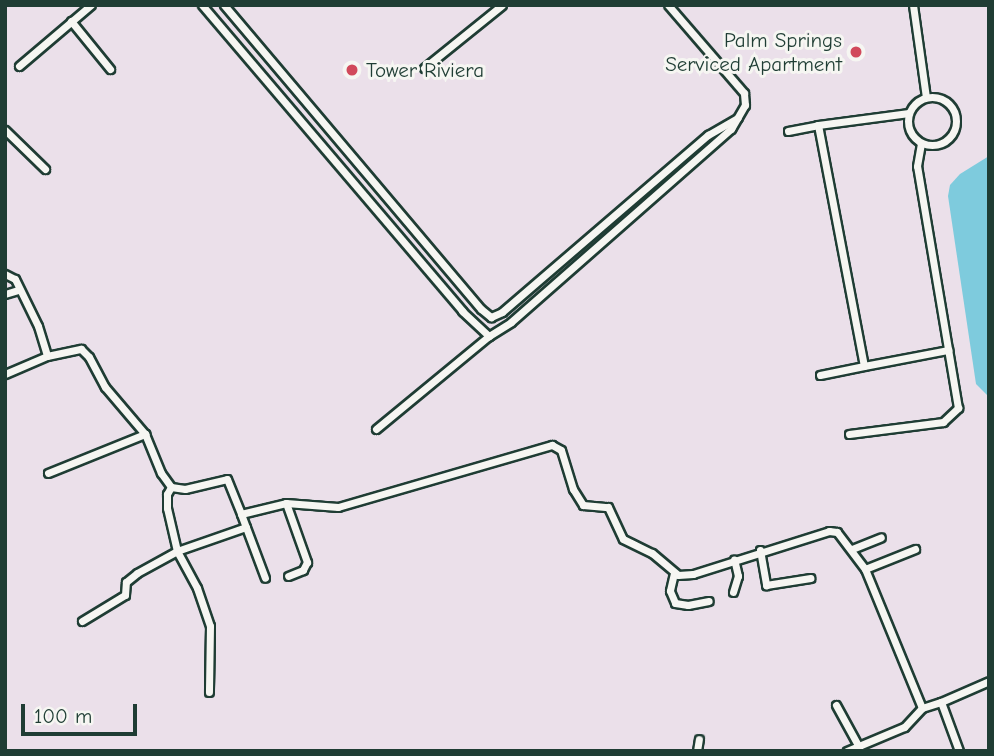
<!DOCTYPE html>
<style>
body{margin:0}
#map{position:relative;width:994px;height:756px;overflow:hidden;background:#ebe0ea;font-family:"Comic Neue",sans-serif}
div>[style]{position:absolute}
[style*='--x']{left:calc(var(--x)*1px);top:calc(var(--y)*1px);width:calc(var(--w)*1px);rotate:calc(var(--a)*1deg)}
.water>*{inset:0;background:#7ecbdd}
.roads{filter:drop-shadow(2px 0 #1f3d34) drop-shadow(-2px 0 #1f3d34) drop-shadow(0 2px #1f3d34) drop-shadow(0 -2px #1f3d34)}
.street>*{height:7px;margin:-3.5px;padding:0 3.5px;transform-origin:3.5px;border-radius:3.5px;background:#f6f6f2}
.street>.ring{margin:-3.5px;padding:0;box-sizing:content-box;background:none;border:7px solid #f6f6f2;border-radius:50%}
.dots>*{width:19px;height:19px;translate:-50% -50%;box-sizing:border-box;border:4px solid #f6f6f2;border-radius:50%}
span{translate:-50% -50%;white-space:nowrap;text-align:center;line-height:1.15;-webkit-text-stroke:6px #f6f6f2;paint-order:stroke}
.poi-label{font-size:21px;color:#1f3d34}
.right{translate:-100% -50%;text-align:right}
.left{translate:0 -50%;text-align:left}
.frame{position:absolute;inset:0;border:7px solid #1f3d34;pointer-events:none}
.scale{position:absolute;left:21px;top:704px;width:116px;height:32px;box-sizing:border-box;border:4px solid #1f3d34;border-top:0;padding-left:9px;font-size:21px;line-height:24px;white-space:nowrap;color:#1f3d34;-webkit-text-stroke:5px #f6f6f2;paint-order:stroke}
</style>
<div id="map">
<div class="water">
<div style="clip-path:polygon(989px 156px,989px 397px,976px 384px,948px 196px,950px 185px,960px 174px)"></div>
</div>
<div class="roads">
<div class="street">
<div style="--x:202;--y:5;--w:402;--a:49.6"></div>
<div style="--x:462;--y:311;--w:37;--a:43"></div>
<div style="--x:224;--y:5;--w:398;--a:49.8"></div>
<div style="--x:481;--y:309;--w:13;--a:39"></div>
<div style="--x:491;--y:317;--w:12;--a:-24"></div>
<div style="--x:502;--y:312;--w:272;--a:-40.7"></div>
<div style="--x:708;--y:135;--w:34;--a:-30"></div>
<div style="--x:913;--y:5;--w:93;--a:82"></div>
<div style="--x:71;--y:21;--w:62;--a:50.9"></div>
<div style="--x:19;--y:66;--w:94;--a:-40.3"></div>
<div style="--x:424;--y:68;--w:100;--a:-38.9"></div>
<div class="ring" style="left:908px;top:97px;width:41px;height:41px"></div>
<div style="--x:909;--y:113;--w:92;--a:172.5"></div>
<div style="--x:818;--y:125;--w:245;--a:79.2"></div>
<div style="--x:864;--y:366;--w:86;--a:-10.8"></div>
<div style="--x:5;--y:130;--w:56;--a:44.3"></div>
<div style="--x:788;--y:131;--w:31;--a:-11"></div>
<div style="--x:5;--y:274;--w:11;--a:27"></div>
<div style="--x:15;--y:279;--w:52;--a:63.9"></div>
<div style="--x:38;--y:326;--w:31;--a:73"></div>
<div style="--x:5;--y:294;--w:14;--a:-17"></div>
<div style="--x:5;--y:374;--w:46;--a:-23.2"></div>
<div style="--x:47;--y:356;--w:35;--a:-12"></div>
<div style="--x:81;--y:349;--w:11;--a:45"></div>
<div style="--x:89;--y:357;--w:34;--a:62"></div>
<div style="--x:105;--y:387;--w:62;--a:49.6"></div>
<div style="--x:145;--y:434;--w:42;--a:67.7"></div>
<div style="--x:161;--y:473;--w:17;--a:54"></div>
<div style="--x:171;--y:487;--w:14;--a:8"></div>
<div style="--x:185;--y:489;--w:43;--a:-13.4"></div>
<div style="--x:227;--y:479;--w:38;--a:68"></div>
<div style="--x:241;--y:514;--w:46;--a:-13.7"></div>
<div style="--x:286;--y:503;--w:52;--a:4.4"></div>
<div style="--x:338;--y:507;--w:223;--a:-16.2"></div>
<div style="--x:552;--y:445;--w:10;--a:29"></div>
<div style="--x:561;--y:450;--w:41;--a:72.9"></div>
<div style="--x:573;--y:489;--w:19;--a:58"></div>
<div style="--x:583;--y:505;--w:25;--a:5"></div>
<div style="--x:608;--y:507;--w:35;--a:65"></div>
<div style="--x:623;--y:539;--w:32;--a:26"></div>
<div style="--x:652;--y:553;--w:34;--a:40"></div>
<div style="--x:678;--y:575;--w:15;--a:-4"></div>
<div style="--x:693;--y:574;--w:143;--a:-17.5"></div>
<div style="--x:829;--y:531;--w:8;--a:7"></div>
<div style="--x:837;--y:532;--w:46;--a:52.9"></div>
<div style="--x:865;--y:569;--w:150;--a:67.7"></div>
<div style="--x:922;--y:708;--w:26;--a:133"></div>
<div style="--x:904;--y:727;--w:62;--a:157.2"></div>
<div style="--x:820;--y:375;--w:45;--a:-11.6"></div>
<div style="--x:376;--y:429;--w:146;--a:-39.5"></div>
<div style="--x:489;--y:336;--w:26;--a:-32"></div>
<div style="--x:511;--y:322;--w:293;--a:-41.3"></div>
<div style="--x:731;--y:129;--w:28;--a:-60"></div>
<div style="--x:745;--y:105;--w:12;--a:-95"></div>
<div style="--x:744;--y:93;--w:116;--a:-130.8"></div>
<div style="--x:849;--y:434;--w:95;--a:-7.3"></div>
<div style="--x:943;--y:422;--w:21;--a:-43"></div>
<div style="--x:958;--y:408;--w:245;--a:-99.6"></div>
<div style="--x:917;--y:166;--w:23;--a:-80"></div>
<div style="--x:48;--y:473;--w:105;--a:-21.9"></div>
<div style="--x:171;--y:487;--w:8;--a:120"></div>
<div style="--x:167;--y:494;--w:14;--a:90"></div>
<div style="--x:167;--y:508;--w:44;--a:76.9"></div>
<div style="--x:177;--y:551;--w:73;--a:-19.2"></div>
<div style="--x:286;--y:503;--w:63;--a:70.4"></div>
<div style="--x:307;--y:562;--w:9;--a:117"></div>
<div style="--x:303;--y:570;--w:16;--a:158"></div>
<div style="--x:241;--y:514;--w:68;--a:69.4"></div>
<div style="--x:852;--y:549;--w:31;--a:-22"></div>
<div style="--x:760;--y:550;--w:36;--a:80"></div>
<div style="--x:766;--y:585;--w:45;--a:-9"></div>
<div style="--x:865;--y:569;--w:54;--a:-21.8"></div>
<div style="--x:674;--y:573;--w:18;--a:103"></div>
<div style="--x:670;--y:591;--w:13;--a:67"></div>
<div style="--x:675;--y:603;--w:13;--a:9"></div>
<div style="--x:688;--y:605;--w:21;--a:-11"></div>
<div style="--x:733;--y:592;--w:17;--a:-73"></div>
<div style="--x:738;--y:576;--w:17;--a:-103"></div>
<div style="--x:82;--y:621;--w:50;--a:-31.2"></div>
<div style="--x:125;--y:595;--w:13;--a:-86"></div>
<div style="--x:126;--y:582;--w:14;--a:-39"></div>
<div style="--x:137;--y:573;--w:46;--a:-28.8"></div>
<div style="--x:177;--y:551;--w:42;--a:61.6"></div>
<div style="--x:197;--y:588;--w:40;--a:71.1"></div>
<div style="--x:210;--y:626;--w:66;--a:90.9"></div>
<div style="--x:941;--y:702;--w:52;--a:-23.6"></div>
<div style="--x:836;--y:705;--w:48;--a:61.3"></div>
<div style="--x:922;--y:708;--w:20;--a:-18"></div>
<div style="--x:941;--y:702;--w:52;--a:69.8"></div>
<div style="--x:697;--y:751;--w:12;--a:-81"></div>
</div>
</div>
<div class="dots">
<div style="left:856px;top:52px;background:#d1495b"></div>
<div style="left:352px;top:70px;background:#d1495b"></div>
</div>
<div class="poi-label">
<span class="right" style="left:842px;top:52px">Palm Springs<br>Serviced Apartment</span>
<span class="left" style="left:366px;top:70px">Tower Riviera</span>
</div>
<div class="frame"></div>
<div class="scale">100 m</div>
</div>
